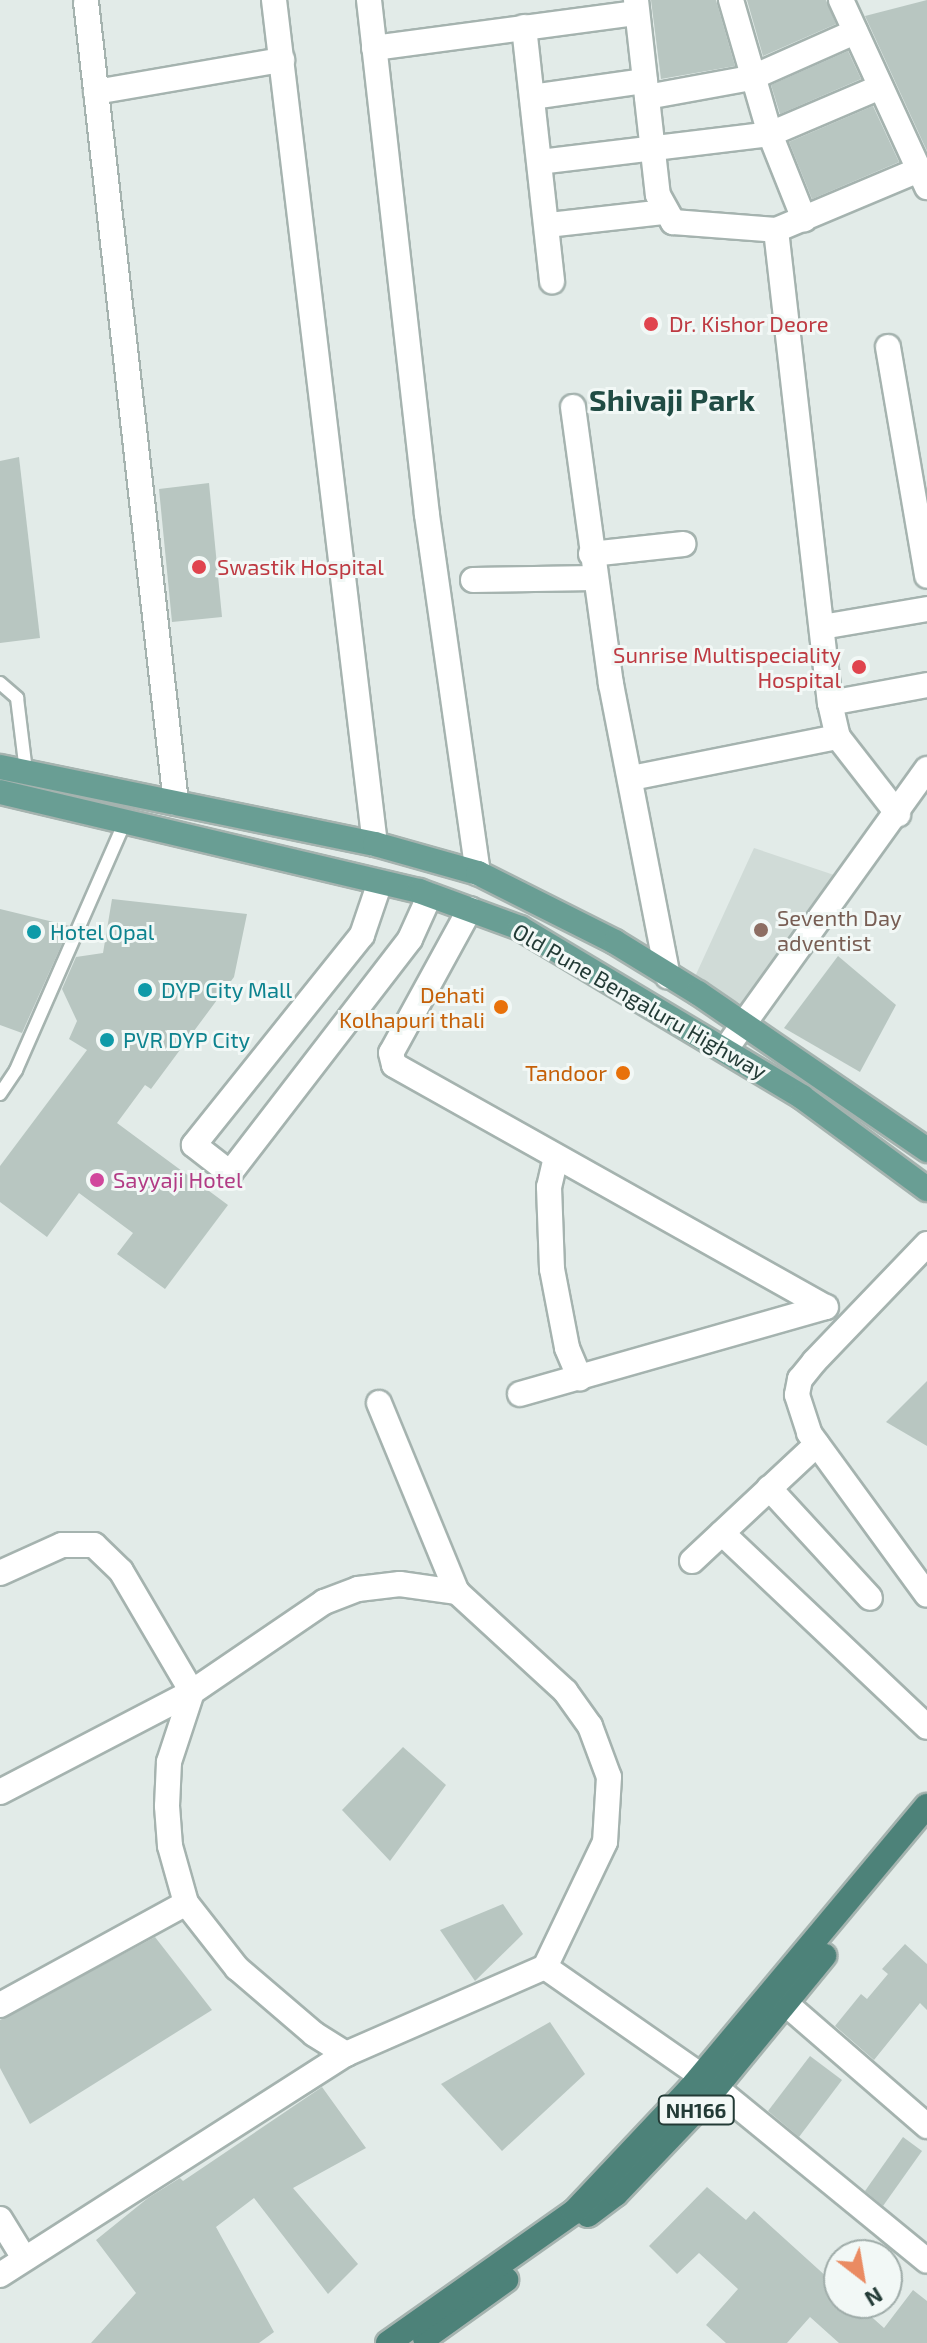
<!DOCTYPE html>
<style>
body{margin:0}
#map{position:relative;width:927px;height:2343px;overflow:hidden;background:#e2ebe8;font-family:"Exo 2",sans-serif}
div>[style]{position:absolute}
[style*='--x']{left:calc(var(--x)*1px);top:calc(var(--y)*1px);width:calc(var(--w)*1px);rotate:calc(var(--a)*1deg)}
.built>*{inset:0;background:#d0dbd7}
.building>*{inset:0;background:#b8c6c1}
.roads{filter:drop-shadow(2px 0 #a5b3af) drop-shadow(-2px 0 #a5b3af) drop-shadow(0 2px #a5b3af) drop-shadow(0 -2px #a5b3af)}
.service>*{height:12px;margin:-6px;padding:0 6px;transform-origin:6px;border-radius:6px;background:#fff}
.minor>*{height:24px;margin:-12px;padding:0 12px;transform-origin:12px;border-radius:12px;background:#fff}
.primary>*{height:24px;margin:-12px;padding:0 12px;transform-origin:12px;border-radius:12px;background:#699e94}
.trunk>*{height:24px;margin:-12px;padding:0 12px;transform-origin:12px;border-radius:12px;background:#4d8279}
.dots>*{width:22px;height:22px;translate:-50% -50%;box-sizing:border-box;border:4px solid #f2f8f6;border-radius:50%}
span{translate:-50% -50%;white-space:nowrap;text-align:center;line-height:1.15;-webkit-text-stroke:6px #f2f8f6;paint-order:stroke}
.shield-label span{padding:2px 6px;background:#f2f8f6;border:2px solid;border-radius:6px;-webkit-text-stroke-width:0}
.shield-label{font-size:20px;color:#233b36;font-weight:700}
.health-label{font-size:22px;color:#be3a42}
.left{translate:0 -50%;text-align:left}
.right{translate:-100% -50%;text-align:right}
.education-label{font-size:22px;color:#785e54}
.culture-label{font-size:22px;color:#0d838f}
.food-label{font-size:22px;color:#c56008}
.street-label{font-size:22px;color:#233b36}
.hotel-label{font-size:22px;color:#b23c85}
.district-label{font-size:30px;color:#204c44;font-weight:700}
.north{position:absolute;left:823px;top:2239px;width:80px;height:80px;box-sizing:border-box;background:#f2f8f6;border:2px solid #9faca9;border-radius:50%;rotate:149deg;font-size:22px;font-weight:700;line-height:32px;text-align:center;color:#233b36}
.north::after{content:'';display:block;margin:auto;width:28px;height:36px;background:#ea8b62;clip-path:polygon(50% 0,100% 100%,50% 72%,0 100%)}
</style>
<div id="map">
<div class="built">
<div style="clip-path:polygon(754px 848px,843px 878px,748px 1007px,693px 981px)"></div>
</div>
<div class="building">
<div style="clip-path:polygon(651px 0,716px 0,735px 66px,661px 79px)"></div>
<div style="clip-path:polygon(747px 0,826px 0,836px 24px,763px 56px)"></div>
<div style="clip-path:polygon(927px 0,927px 151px,865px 16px)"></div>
<div style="clip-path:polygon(848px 51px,861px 79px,780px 114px,771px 85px)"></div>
<div style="clip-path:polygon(873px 106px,899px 162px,812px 199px,789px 142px)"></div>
<div style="clip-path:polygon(19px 457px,40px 638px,0 643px,0 461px)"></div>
<div style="clip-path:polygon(209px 483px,222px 617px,172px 622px,159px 489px)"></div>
<div style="clip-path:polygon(112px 899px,247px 914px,234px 977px,151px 1089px,145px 1085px,117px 1123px,228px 1205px,165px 1289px,117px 1254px,133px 1233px,79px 1193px,47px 1237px,0 1202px,0 1166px,87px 1050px,69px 1039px,77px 1021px,62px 989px,76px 957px,103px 953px)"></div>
<div style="clip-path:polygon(0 909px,70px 926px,22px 1033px,0 1025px)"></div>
<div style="clip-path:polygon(838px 956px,896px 1005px,860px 1072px,784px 1028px)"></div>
<div style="clip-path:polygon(927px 1381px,927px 1446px,886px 1422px)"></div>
<div style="clip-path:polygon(403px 1747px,446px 1785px,390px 1861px,342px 1810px)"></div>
<div style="clip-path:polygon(503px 1904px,523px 1934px,475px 1981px,440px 1930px)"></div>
<div style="clip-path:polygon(155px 1937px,212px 2010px,30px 2124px,0 2068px,0 2020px)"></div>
<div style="clip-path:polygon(905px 1944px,927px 1964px,927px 2010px,920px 2003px,874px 2060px,835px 2026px,861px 1994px,867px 1999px,888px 1974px,882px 1969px)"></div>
<div style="clip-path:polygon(550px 2022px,585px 2074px,502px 2151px,441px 2084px)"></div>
<div style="clip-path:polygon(810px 2056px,842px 2080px,799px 2137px,768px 2111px)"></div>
<div style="clip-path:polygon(322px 2087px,366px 2148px,293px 2188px,358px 2264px,328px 2294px,254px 2198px,216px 2227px,274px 2332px,259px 2343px,91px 2343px,136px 2293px,96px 2240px,148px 2198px,180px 2178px,183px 2181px)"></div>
<div style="clip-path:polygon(903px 2137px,922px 2151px,883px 2206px,865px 2191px)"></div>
<div style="clip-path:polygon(707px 2187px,746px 2220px,754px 2211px,839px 2288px,839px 2303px,856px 2303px,884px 2328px,913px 2290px,927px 2301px,927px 2343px,839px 2343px,810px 2317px,787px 2343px,726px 2343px,706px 2325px,738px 2289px,699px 2253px,677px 2274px,649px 2246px)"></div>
</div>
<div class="roads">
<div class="service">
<div style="--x:0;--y:683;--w:23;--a:41"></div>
<div style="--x:17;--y:698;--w:74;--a:83"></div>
<div style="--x:0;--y:1094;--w:29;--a:-56"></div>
<div style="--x:16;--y:1070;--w:273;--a:-66.3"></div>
</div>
<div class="minor">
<div style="--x:274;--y:0;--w:850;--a:83.18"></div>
<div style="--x:369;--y:0;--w:518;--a:83.57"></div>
<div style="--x:427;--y:515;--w:362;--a:81.9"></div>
<div style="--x:636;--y:0;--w:196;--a:83.6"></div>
<div style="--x:658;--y:195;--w:31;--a:61"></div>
<div style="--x:673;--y:222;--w:103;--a:4.4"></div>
<div style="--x:776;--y:230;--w:155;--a:-22.8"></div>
<div style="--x:731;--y:0;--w:140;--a:73.8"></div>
<div style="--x:770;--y:134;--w:92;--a:68.2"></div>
<div style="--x:841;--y:0;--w:206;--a:65.3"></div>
<div style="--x:86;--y:2;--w:806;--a:83.59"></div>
<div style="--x:524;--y:27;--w:256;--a:83.7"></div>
<div style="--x:374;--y:48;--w:265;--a:-7.6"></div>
<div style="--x:96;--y:92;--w:189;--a:-9.8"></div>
<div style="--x:532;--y:97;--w:114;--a:-8.1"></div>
<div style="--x:647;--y:97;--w:106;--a:-10.4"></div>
<div style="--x:751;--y:78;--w:114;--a:-23.9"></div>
<div style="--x:540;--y:162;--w:232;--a:-6.9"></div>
<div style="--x:770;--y:134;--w:120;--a:-23.1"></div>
<div style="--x:548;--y:225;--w:117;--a:-6.4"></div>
<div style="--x:776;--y:230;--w:476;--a:83.5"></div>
<div style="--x:830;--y:703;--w:35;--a:77"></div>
<div style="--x:838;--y:737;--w:98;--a:52.1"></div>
<div style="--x:888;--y:347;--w:232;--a:80.3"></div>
<div style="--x:573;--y:407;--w:280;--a:82.2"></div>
<div style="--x:611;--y:684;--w:298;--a:79"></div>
<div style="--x:591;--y:554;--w:93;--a:-6.2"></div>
<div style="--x:473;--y:580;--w:122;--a:-0.9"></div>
<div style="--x:822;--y:627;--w:107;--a:-9.7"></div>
<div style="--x:830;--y:703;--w:99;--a:-10.5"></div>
<div style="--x:632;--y:778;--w:210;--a:-11.3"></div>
<div style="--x:379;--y:885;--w:53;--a:108.8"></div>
<div style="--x:362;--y:935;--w:269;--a:128.7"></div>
<div style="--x:194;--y:1145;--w:46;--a:37.9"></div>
<div style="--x:230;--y:1173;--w:295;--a:-52.4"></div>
<div style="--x:410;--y:939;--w:48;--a:-65.6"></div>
<div style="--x:470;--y:909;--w:164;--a:118.7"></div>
<div style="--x:391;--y:1053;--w:12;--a:76"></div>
<div style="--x:394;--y:1065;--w:495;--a:29.3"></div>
<div style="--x:725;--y:1050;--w:346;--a:-54.3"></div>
<div style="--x:556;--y:1157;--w:31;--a:103"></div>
<div style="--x:549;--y:1187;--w:82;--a:87.9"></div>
<div style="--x:552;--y:1269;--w:80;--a:79.2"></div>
<div style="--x:567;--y:1348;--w:33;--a:67"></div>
<div style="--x:927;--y:1244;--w:163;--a:133.8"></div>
<div style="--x:814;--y:1362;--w:22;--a:129"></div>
<div style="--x:800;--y:1379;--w:16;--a:101"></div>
<div style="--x:797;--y:1395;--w:40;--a:72"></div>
<div style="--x:809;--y:1433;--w:200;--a:53.9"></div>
<div style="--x:520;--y:1394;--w:318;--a:-15.9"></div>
<div style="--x:379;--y:1403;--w:204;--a:67.6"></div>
<div style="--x:769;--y:1488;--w:149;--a:47.4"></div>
<div style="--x:722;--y:1533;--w:282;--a:43.4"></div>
<div style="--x:692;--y:1561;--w:171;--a:-43.1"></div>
<div style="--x:0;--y:1573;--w:68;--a:-24.3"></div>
<div style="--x:62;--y:1545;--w:32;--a:0"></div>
<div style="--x:94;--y:1545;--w:37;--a:44"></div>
<div style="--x:121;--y:1571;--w:140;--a:59.6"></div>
<div style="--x:192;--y:1692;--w:160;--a:-34.3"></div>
<div style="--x:324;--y:1602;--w:36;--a:-21"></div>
<div style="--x:358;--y:1589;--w:42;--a:-6.8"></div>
<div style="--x:400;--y:1584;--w:58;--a:8"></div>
<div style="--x:457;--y:1592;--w:147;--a:42.5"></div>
<div style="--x:565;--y:1691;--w:43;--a:54.5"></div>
<div style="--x:590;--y:1726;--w:54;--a:69.6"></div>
<div style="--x:609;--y:1777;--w:65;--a:93.5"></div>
<div style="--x:605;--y:1842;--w:139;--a:115.6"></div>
<div style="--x:0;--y:1792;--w:216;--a:-27.5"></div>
<div style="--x:192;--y:1692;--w:74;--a:108.2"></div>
<div style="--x:169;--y:1762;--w:44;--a:92.6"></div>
<div style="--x:167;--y:1806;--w:40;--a:85.7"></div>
<div style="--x:170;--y:1846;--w:59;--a:74.3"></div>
<div style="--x:186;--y:1903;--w:83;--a:51.9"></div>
<div style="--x:237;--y:1968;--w:101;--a:40.6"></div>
<div style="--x:314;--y:2034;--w:38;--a:32"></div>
<div style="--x:785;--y:2003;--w:188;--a:40.9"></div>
<div style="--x:0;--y:2005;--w:212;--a:-28.7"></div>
<div style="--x:0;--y:2219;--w:46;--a:58.4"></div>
<div style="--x:0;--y:2275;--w:411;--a:-32.6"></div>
<div style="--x:346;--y:2054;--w:217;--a:-23.6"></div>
<div style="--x:545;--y:1967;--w:189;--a:34.9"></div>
<div style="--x:700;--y:2075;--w:293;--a:39.3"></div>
</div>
<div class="primary">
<div style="--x:0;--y:767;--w:383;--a:11.6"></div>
<div style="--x:375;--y:844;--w:107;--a:15.7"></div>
<div style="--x:478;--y:873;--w:153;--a:26.7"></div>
<div style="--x:615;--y:942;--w:97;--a:31.6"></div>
<div style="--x:698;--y:993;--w:278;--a:34.4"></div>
<div style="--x:0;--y:792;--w:431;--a:13.3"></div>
<div style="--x:419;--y:891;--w:108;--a:20.1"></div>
<div style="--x:520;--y:928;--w:329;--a:30.9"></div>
<div style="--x:802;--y:1097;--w:155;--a:36.4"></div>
</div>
<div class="trunk">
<div style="--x:588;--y:2215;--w:35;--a:-37"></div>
<div style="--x:616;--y:2194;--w:129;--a:-46.3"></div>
<div style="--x:705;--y:2101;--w:188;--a:-50.6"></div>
<div style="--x:425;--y:2338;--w:100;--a:-35.6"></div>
<div style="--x:388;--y:2343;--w:228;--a:-35.2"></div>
<div style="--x:574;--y:2212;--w:169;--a:-46.7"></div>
<div style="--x:690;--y:2089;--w:369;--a:-50.1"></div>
</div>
</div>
<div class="dots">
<div style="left:651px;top:324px;background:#e0444e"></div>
<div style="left:199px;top:567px;background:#e0444e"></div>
<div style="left:859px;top:667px;background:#e0444e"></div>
<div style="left:761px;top:930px;background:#8d6e63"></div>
<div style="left:34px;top:932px;background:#0f9aa8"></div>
<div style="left:145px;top:990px;background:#0f9aa8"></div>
<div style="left:501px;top:1007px;background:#e8710a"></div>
<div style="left:107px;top:1040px;background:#0f9aa8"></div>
<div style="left:623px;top:1073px;background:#e8710a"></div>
<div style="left:97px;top:1180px;background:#d1479c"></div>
</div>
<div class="shield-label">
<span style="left:696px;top:2110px">NH166</span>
</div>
<div class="health-label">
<span class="left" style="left:669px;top:324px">Dr. Kishor Deore</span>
<span class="left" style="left:217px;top:567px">Swastik Hospital</span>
<span class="right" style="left:841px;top:667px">Sunrise Multispeciality<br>Hospital</span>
</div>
<div class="education-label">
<span class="left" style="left:777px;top:930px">Seventh Day<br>adventist</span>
</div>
<div class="culture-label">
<span class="left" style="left:50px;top:932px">Hotel Opal</span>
<span class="left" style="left:161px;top:990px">DYP City Mall</span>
<span class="left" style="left:123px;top:1040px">PVR DYP City</span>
</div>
<div class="food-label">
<span class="right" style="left:485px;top:1007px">Dehati<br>Kolhapuri thali</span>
<span class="right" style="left:607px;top:1073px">Tandoor</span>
</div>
<div class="street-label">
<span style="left:640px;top:1001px;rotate:30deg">Old Pune Bengaluru Highway</span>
</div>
<div class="hotel-label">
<span class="left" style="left:113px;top:1180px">Sayyaji Hotel</span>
</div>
<div class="district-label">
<span style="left:672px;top:399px">Shivaji Park</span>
</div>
<div class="north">N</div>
</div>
